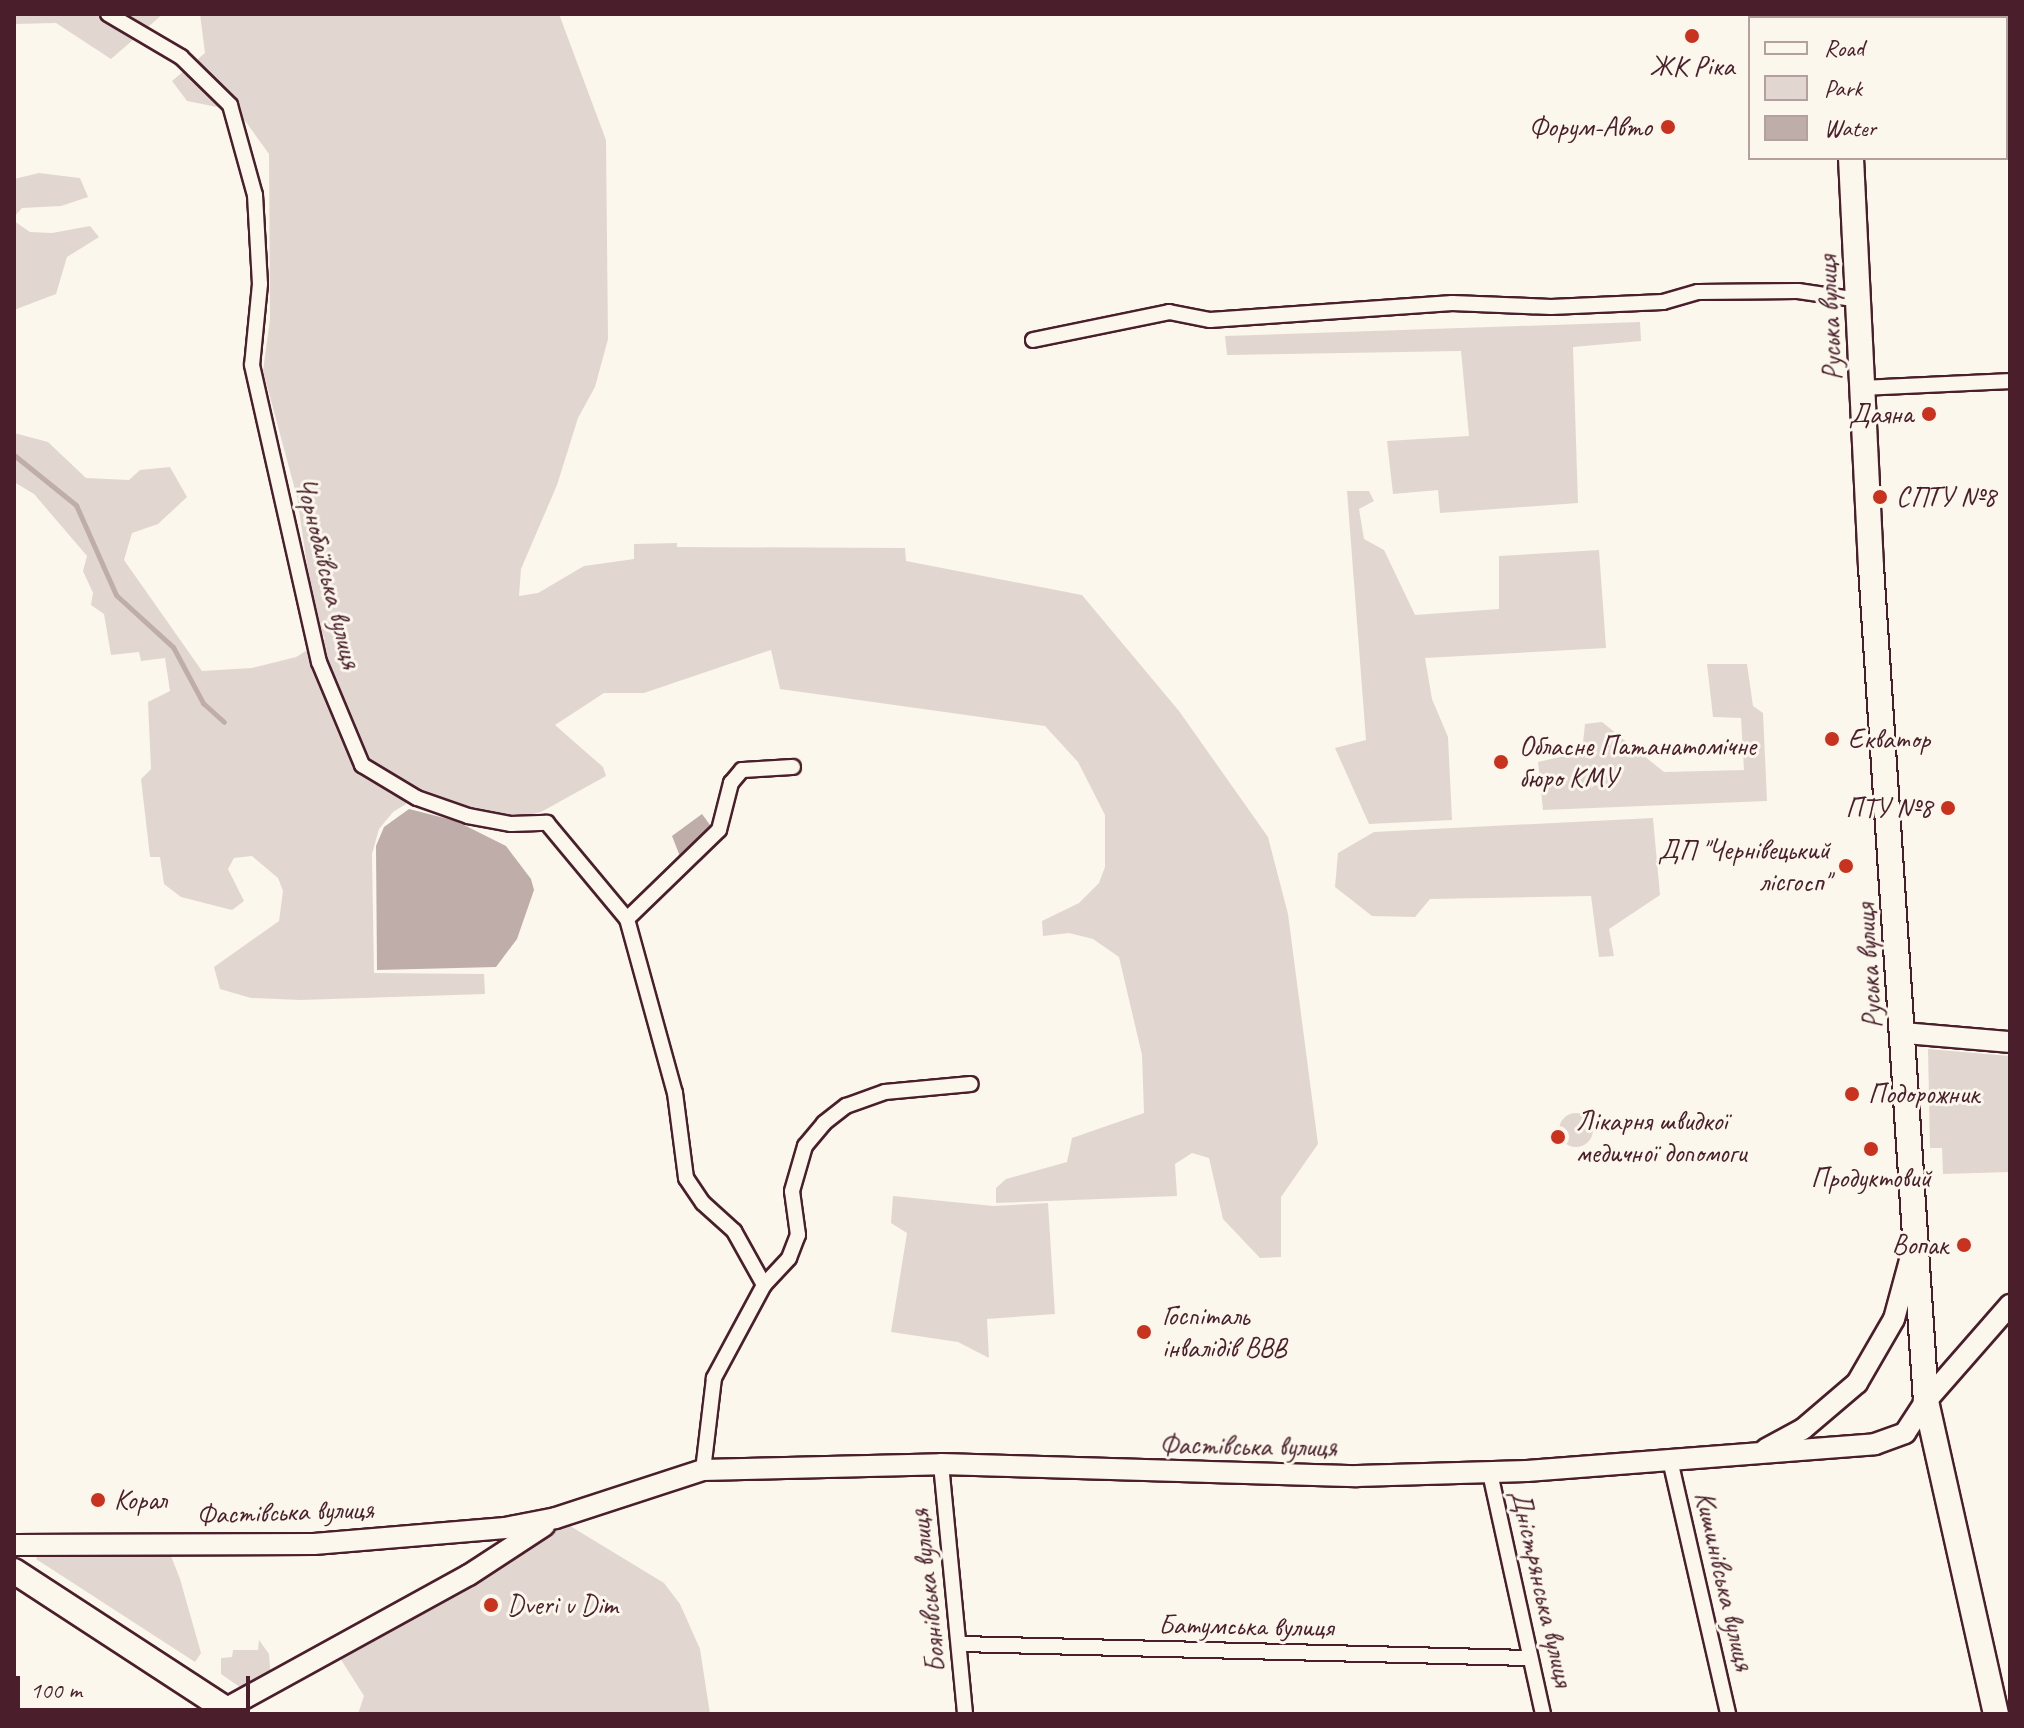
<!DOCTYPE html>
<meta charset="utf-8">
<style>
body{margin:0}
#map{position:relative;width:2024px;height:1728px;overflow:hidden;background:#fbf7ec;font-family:Caveat,sans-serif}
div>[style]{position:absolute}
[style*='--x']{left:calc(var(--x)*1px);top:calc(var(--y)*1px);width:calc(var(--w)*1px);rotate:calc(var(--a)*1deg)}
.green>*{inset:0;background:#e2d7d0}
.round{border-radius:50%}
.water>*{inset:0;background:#bfadaa}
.stream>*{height:5px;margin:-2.5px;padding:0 2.5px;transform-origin:2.5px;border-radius:2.5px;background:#bfadaa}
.roads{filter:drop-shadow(2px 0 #4a1f2b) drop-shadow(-2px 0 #4a1f2b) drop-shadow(0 2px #4a1f2b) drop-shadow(0 -2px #4a1f2b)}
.street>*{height:14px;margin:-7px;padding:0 7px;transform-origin:7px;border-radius:7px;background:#fbf7ec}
.secondary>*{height:20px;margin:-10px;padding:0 10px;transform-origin:10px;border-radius:10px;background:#fbf7ec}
.primary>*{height:24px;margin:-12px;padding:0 12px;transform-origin:12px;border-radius:12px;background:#fbf7ec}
.dots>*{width:22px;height:22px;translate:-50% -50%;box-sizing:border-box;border:4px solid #fbf7ec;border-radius:50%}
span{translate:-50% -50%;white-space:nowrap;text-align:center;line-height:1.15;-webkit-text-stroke:6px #fbf7ec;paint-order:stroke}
.poi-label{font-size:28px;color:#4a1f2b}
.right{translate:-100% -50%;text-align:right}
.left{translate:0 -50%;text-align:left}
.street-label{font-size:28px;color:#4a1f2b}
.frame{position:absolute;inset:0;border:16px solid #4a1f2b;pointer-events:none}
.legend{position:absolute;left:1748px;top:16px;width:260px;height:144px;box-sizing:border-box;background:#fbf7ec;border:2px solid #b4a19f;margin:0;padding:10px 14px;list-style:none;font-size:24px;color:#4a1f2b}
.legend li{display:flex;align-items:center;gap:16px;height:40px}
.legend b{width:40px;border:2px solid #b4a19f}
.scale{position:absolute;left:16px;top:1676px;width:234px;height:36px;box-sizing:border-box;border:4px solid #4a1f2b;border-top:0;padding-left:10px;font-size:24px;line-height:28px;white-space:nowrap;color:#4a1f2b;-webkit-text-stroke:6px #fbf7ec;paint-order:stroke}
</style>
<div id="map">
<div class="green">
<div style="clip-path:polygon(15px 14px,163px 14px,111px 59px,56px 23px,15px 24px)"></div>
<div style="clip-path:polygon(200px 14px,559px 14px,606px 140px,608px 339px,595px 387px,578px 418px,557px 485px,521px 569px,519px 596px,538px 593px,584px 566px,634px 559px,634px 544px,677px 543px,677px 547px,905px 548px,906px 561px,1082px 595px,1179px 711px,1268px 837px,1288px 914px,1318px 1144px,1281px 1197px,1281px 1257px,1260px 1258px,1223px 1219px,1209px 1158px,1192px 1153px,1175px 1164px,1177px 1196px,996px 1203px,996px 1188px,1006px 1179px,1067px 1162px,1072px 1138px,1144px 1113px,1142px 1055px,1119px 957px,1093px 939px,1069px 933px,1043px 936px,1042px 921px,1079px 903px,1099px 883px,1105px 867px,1105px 815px,1078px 762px,1045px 726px,780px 689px,771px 650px,644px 693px,604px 693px,555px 725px,603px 767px,606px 776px,541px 812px,513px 819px,472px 811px,416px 787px,406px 804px,393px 812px,379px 829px,372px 854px,374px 973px,484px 974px,485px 994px,300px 1000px,251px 998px,220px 989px,214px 967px,279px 921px,283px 891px,278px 878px,252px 856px,234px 858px,228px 869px,244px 901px,232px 910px,181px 897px,164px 884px,160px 857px,150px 857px,141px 779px,151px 769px,148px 702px,170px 691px,165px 658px,141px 661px,139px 652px,111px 655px,104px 614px,91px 605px,93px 593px,83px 571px,87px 556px,34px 494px,14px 482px,14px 433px,48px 442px,86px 478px,129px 480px,140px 470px,170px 467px,187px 497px,158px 524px,132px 533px,124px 560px,202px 671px,252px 668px,296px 657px,325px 639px,315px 618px,297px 497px,263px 371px,270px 319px,269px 154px,246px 122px,217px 107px,187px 101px,172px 81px,205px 53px)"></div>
<div style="clip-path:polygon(39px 173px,80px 178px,88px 197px,61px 206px,22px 208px,14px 217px,14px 179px)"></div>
<div style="clip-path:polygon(14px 221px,30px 232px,52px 233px,90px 226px,99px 237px,67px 257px,56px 294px,14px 310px)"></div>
<div style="clip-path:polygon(1640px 322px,1641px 341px,1573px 347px,1578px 503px,1440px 513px,1438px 490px,1393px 494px,1387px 441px,1469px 436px,1461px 351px,1227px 355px,1225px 336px)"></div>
<div style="clip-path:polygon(1347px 491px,1369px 491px,1374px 501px,1359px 509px,1364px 539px,1384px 550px,1415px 615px,1499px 609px,1499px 556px,1599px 550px,1606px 648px,1425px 658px,1432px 699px,1448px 737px,1452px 820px,1369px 824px,1335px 748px,1366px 740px)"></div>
<div style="clip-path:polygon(1707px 664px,1747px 664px,1753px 706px,1763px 713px,1767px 801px,1543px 810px,1538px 762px,1582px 752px,1585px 724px,1602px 722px,1664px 772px,1744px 770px,1741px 718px,1713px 717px)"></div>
<div style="clip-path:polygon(1653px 818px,1660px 895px,1609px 929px,1614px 956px,1599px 957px,1591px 896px,1430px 899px,1415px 917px,1372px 916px,1335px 887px,1338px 853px,1374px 832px)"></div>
<div style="clip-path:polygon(1928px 1049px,2010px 1056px,2010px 1172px,1943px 1174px,1942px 1148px,1930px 1148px)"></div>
<div class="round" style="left:1559px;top:1113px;width:34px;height:34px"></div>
<div style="clip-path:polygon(893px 1196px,993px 1206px,1048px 1203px,1055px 1314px,987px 1319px,989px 1358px,958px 1342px,891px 1332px,907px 1233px,891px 1223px)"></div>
<div style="clip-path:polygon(557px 1518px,664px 1583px,680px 1604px,700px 1649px,710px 1714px,358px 1714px,364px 1696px,335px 1650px)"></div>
<div style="clip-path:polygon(160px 1552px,171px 1556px,180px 1579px,201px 1653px,195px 1662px,36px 1559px,39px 1553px)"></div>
<div style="clip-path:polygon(259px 1640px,269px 1654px,271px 1679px,247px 1692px,221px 1674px,221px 1658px,232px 1657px,233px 1650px,258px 1650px)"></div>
</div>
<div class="water">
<div style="clip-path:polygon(409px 809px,456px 821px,506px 846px,531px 879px,534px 890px,517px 939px,496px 967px,377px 970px,376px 846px,384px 827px)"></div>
<div style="clip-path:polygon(702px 814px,713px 829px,681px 859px,672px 836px)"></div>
</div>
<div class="stream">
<div style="--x:14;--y:455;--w:80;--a:38.9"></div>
<div style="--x:76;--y:505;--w:98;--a:66"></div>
<div style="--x:116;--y:595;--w:77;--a:42.4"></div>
<div style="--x:173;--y:647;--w:64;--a:61.8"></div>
<div style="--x:203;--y:703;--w:28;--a:42"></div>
</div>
<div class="roads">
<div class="street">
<div style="--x:108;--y:14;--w:85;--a:30.5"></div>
<div style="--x:181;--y:57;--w:69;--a:44.4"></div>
<div style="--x:230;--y:105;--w:93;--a:74.5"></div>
<div style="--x:255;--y:195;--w:89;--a:86.8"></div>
<div style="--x:260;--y:284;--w:81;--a:95.6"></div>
<div style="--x:252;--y:365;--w:304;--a:77.3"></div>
<div style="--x:319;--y:662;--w:112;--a:67.3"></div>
<div style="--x:362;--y:765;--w:64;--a:31"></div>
<div style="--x:417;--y:798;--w:54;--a:19.4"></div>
<div style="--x:468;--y:816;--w:44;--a:10.5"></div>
<div style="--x:511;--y:824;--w:36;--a:-2"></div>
<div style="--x:547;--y:823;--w:125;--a:50.2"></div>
<div style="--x:627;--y:919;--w:180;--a:74.6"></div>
<div style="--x:675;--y:1093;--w:86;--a:82.6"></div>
<div style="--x:686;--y:1178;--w:30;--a:56"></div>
<div style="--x:703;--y:1203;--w:42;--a:42.1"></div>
<div style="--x:734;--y:1231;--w:62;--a:60.9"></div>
<div style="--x:764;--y:1285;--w:106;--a:118.3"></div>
<div style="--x:714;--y:1378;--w:93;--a:96.8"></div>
<div style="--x:1033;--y:340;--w:139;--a:-11.6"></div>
<div style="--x:1169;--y:312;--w:42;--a:11"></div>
<div style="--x:1210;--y:320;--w:243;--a:-4"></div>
<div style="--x:1452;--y:303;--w:99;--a:2.3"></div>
<div style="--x:1551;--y:307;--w:112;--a:-2.6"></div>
<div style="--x:1663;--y:302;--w:36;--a:-16"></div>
<div style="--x:1698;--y:292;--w:100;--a:-0.6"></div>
<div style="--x:1798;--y:291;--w:63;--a:8.3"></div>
<div style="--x:1863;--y:388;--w:147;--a:-2.7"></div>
<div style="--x:627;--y:919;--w:128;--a:-44.1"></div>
<div style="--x:719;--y:830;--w:49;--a:-75.7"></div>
<div style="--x:731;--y:783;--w:17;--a:-50"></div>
<div style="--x:742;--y:770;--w:51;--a:-3.4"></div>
<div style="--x:764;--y:1285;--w:37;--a:-47"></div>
<div style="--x:789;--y:1258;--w:25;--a:-69"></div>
<div style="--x:798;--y:1235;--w:44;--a:-97.8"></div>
<div style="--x:792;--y:1191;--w:47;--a:-73.9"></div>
<div style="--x:805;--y:1146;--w:30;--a:-50"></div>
<div style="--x:824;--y:1123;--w:28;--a:-38"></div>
<div style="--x:846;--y:1106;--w:41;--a:-19.7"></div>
<div style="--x:885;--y:1092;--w:86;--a:-5.3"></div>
<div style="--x:1670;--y:1460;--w:261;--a:77.1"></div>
<div style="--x:941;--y:1464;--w:251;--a:84.5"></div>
<div style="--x:1490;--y:1473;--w:247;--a:77.6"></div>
<div style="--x:960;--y:1644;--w:570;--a:1.41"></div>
</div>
<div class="secondary">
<div style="--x:1904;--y:1033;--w:106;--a:4.9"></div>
<div style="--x:1766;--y:1449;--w:42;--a:-28.4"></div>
<div style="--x:1803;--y:1429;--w:71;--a:-40.4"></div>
<div style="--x:1857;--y:1383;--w:74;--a:-60"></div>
<div style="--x:1894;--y:1319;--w:61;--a:-74.8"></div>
<div style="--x:14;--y:1545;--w:300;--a:-0.2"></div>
<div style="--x:314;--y:1544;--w:192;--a:-4.8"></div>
<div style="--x:505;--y:1528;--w:52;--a:-11.1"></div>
<div style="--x:556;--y:1518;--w:155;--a:-18.1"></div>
<div style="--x:703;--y:1470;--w:238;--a:-1.4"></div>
<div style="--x:941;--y:1464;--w:416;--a:1.7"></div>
<div style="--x:1357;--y:1476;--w:170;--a:-1.7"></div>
<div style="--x:1527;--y:1471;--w:349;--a:-4.4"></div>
<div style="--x:1875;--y:1444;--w:32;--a:-20"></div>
<div style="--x:1905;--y:1433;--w:38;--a:-57"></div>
<div style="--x:1926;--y:1401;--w:128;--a:-48.8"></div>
<div style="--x:225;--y:1709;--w:278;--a:-28.8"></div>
<div style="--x:469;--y:1575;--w:90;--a:-33.2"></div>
</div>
<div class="primary">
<div style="--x:1842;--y:14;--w:4;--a:76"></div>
<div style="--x:1851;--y:158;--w:409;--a:87.2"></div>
<div style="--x:1871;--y:567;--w:836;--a:86.23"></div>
<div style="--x:1926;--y:1401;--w:321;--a:77.4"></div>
<div style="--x:14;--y:1571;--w:262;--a:33.1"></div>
</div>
</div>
<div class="dots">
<div style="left:1692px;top:36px;background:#c8321e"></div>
<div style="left:1668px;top:127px;background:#c8321e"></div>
<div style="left:1929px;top:414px;background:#c8321e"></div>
<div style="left:1880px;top:497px;background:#c8321e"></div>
<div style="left:1832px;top:739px;background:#c8321e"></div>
<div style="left:1501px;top:762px;background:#c8321e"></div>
<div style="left:1948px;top:808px;background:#c8321e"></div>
<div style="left:1846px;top:866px;background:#c8321e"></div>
<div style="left:1852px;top:1094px;background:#c8321e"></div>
<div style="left:1558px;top:1137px;background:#c8321e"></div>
<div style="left:1871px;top:1149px;background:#c8321e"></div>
<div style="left:1964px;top:1245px;background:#c8321e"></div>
<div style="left:1144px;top:1332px;background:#c8321e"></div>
<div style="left:98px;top:1500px;background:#c8321e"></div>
<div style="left:491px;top:1605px;background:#c8321e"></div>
</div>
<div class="poi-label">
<span style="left:1692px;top:66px">ЖК Ріка</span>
<span class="right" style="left:1652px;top:127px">Форум-Авто</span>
<span class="right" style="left:1913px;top:414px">Даяна</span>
<span class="left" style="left:1896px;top:497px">СПТУ №8</span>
<span class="left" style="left:1848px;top:739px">Екватор</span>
<span class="left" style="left:1519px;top:762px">Обласне Патанатомічне<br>бюро КМУ</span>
<span class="right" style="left:1932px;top:808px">ПТУ №8</span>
<span class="right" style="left:1830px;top:866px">ДП "Чернівецький<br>лісгосп"</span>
<span class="left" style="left:1868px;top:1094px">Подорожник</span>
<span class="left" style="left:1576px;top:1137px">Лікарня швидкої<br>медичної допомоги</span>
<span style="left:1871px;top:1178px">Продуктовий</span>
<span class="right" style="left:1948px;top:1245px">Вопак</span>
<span class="left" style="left:1162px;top:1332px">Госпіталь<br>інвалідів ВВВ</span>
<span class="left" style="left:114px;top:1500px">Корал</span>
<span class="left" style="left:507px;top:1605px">Dveri v Dim</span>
</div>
<div class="street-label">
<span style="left:1830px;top:318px;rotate:-93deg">Руська вулиця</span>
<span style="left:328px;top:573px;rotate:76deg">Чорнобаївська вулиця</span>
<span style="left:1869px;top:966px;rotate:-94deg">Руська вулиця</span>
<span style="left:1248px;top:1446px;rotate:1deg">Фастівська вулиця</span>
<span style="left:285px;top:1512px;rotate:-2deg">Фастівська вулиця</span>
<span style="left:1724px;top:1581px;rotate:77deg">Кишинівська вулиця</span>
<span style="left:1542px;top:1588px;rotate:77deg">Дністрянська вулиця</span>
<span style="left:928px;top:1591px;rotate:-96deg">Боянівська вулиця</span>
<span style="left:1246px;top:1626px;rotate:1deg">Батумська вулиця</span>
</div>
<div class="frame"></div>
<ul class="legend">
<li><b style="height:10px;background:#fbf7ec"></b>Road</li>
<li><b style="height:22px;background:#e2d7d0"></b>Park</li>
<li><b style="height:22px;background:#bfadaa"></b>Water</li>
</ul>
<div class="scale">100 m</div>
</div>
